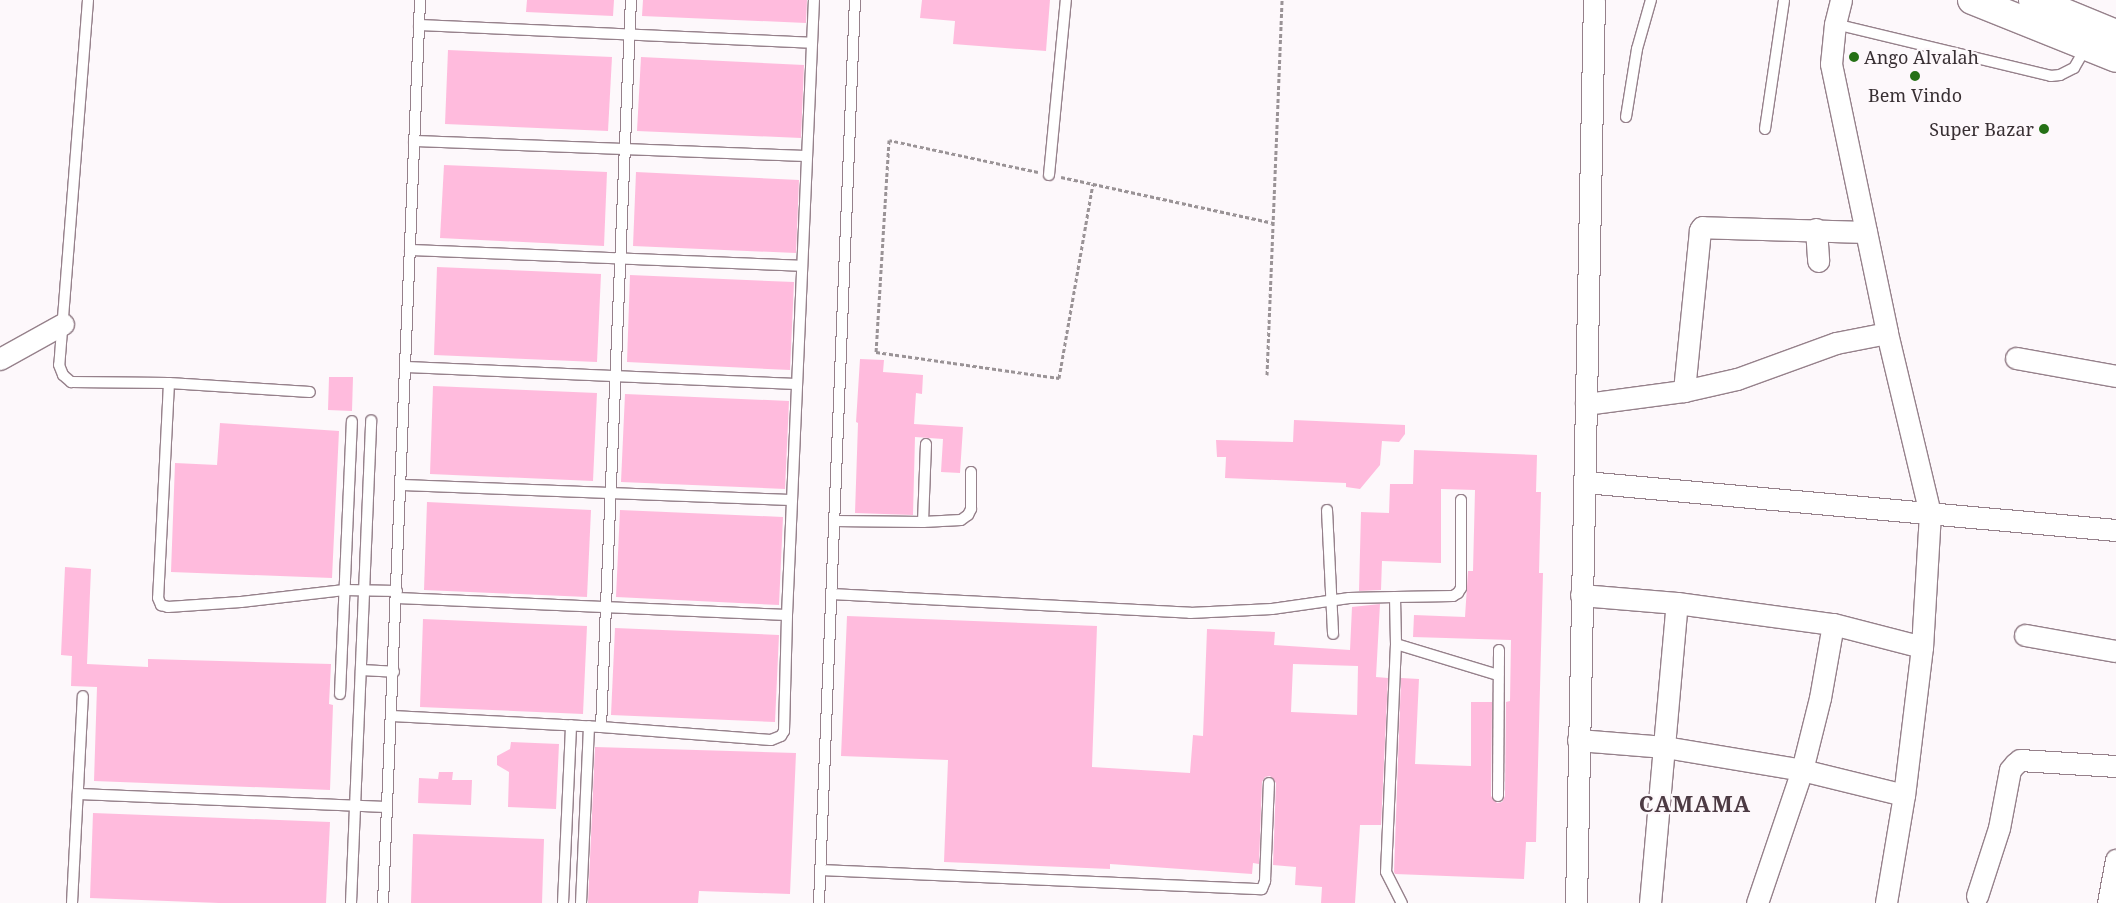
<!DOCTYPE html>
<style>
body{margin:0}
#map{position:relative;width:2116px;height:903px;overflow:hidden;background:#fdf8fb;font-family:"Noto Serif",serif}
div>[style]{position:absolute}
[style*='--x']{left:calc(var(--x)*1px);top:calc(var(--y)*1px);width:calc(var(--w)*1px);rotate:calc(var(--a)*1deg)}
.building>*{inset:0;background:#fbd}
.path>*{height:3px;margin-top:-1.5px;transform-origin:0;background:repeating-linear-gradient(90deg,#9a9396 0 4px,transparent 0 6.5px)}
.roads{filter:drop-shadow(1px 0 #96818b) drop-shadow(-1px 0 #96818b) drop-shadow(0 1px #96818b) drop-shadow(0 -1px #96818b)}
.service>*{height:10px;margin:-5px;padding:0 5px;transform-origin:5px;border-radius:5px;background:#fff}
.minor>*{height:21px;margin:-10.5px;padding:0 10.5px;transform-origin:10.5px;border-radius:10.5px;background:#fff}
.trunk>*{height:28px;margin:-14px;padding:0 14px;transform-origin:14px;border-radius:14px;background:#fff}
.dots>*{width:14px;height:14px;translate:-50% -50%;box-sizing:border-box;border:2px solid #fdf8fb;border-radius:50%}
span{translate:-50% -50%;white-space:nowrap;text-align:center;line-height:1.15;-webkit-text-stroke:4.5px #fdf8fb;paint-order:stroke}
.poi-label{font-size:18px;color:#382f33}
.left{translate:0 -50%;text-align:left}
.right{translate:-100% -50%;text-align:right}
.district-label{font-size:22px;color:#4d3b44;font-weight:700;letter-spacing:1px}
</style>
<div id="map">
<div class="building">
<div style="clip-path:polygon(527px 0,614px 0,613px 16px,526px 12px)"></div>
<div style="clip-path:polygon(643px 0,807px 0,806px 23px,642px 16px)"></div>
<div style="clip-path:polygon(922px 0,1050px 0,1046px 51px,953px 44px,955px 21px,920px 18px)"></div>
<div style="clip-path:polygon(448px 50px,612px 57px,608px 131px,445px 124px)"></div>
<div style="clip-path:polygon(641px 57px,804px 65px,801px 138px,637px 131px)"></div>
<div style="clip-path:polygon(444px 165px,607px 172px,604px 246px,440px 238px)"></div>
<div style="clip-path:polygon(636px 172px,799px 180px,796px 253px,633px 246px)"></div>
<div style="clip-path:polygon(437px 267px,601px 274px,597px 362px,434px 355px)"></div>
<div style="clip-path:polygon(630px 275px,794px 282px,790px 370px,627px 362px)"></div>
<div style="clip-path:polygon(860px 359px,884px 360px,883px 372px,923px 375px,922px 394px,916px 393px,914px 424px,963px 427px,960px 473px,941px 472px,943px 439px,915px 437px,913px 515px,855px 513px,858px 423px,856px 422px)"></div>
<div style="clip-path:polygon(329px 377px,353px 377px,352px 411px,328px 410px)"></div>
<div style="clip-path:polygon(433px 386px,597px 393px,593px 481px,430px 474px)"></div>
<div style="clip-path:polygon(625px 394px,789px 401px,785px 489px,621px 482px)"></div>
<div style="clip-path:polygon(1294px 420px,1405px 425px,1405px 434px,1399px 442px,1382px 441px,1380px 465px,1360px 489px,1346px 487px,1346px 483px,1225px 478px,1226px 457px,1217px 457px,1216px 440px,1293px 442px)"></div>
<div style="clip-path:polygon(220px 423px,339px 431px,332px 578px,171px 572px,175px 463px,217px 465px)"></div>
<div style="clip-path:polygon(1414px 450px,1537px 455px,1536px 492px,1541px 492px,1539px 573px,1543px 573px,1536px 842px,1526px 842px,1524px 879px,1395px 874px,1394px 872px,1401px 678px,1419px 679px,1415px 764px,1471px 766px,1471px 702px,1492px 702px,1491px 796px,1497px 803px,1502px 802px,1505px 796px,1506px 702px,1510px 701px,1511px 640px,1413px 637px,1414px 615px,1465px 617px,1468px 571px,1473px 571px,1475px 490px,1441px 489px,1441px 563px,1382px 561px,1381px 590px,1359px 591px,1361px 512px,1389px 513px,1390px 484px,1413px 484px)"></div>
<div style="clip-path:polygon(427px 502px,591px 510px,587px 597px,424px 590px)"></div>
<div style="clip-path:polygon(620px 510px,783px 517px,779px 605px,616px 597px)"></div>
<div style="clip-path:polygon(65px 567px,91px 569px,87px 664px,148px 667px,148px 659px,331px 664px,329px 704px,333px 705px,330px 790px,94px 781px,97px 687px,71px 686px,72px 656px,61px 655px)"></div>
<div style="clip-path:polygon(evenodd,1380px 604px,1376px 677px,1388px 678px,1381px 825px,1360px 825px,1355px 903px,1321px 903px,1322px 887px,1295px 885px,1296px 867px,1273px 865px,1276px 783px,1270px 776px,1265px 777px,1262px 782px,1259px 864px,1253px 863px,1252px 874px,1110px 864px,1110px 869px,944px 862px,948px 760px,841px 756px,847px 616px,1097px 626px,1092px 767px,1190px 773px,1193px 735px,1203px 736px,1207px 629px,1275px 632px,1274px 645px,1350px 650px,1352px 607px,1380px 604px,1293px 664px,1358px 666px,1357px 715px,1291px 712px,1293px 664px)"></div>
<div style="clip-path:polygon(423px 619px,587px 626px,583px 714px,420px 707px)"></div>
<div style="clip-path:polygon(615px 628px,779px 635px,775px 722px,611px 715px)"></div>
<div style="clip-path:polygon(511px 742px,559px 744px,556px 809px,508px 807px,509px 772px,497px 765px,497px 756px,510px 749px)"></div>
<div style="clip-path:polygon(595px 747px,796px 753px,790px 894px,699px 891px,698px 903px,588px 903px)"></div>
<div style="clip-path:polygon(439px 772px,453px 772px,452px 780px,472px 780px,471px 805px,418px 803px,419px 778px,438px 779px)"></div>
<div style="clip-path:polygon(93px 813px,330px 822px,326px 903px,219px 903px,90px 898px)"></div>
<div style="clip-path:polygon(413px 834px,544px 839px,542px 903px,411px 903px)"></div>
</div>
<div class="path">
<div style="--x:1038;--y:172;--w:152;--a:-167.9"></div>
<div style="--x:889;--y:140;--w:212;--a:93.5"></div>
<div style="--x:876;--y:352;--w:185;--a:8.1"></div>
<div style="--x:1059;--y:378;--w:197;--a:-80.1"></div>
<div style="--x:1061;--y:177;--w:217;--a:12.2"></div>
<div style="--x:1267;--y:375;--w:375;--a:-87.7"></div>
</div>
<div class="roads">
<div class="service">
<div style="--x:88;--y:0;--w:366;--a:94.5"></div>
<div style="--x:59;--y:365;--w:11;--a:68"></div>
<div style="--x:63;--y:375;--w:11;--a:41"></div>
<div style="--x:71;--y:382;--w:98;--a:0.6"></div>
<div style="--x:169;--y:383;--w:141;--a:3.7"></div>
<div style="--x:1835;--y:24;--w:222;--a:13.5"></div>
<div style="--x:2051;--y:76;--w:9;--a:-6"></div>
<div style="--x:2060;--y:75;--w:16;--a:-27"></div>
<div style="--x:2074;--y:68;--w:24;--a:-60"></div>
<div style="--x:419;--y:25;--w:393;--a:2.6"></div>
<div style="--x:1626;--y:117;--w:69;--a:-80.8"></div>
<div style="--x:1637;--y:49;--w:51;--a:-74.1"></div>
<div style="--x:1765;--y:129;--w:130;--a:-81.6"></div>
<div style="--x:414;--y:141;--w:393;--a:2.2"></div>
<div style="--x:1049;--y:175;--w:176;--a:-84.5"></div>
<div style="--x:410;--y:250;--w:392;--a:2.3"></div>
<div style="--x:406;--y:367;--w:391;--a:2.5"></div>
<div style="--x:169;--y:383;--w:215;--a:92.9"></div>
<div style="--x:158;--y:598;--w:8;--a:67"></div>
<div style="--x:161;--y:605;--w:7;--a:16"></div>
<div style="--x:168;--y:607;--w:73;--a:-3.9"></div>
<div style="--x:241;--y:602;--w:104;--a:-6.6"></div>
<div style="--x:344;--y:590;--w:53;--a:1.1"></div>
<div style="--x:401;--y:485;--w:391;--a:2.2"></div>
<div style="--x:1327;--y:510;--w:124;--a:87.2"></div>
<div style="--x:834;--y:521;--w:89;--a:0.6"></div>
<div style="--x:923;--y:522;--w:38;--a:-3"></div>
<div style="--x:961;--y:520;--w:9;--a:-36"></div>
<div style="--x:968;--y:515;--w:7;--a:-63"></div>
<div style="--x:971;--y:509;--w:37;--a:-90"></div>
<div style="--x:923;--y:522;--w:78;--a:-87.8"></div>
<div style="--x:831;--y:594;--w:360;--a:3"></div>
<div style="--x:1190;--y:613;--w:82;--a:-2.8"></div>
<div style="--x:1272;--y:609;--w:78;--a:-8.1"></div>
<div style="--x:1349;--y:598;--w:46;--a:-1.2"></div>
<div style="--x:1395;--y:597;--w:47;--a:88.8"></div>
<div style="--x:1396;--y:644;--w:107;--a:16.9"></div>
<div style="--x:1395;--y:597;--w:58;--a:-1"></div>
<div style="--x:1453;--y:596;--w:6;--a:-31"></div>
<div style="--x:1458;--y:593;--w:6;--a:-59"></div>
<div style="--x:1461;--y:588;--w:88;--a:-90"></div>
<div style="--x:397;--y:598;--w:390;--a:2.5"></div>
<div style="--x:1396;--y:644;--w:228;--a:92.5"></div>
<div style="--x:1386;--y:872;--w:35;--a:63"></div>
<div style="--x:361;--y:670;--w:33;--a:3"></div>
<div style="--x:340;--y:694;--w:273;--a:-87.5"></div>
<div style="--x:392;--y:716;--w:209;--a:3"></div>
<div style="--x:601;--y:727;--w:170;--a:4.4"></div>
<div style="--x:771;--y:740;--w:11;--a:-22"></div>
<div style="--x:781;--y:736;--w:6;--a:-59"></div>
<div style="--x:784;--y:731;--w:116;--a:-88.5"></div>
<div style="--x:787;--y:615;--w:616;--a:-87.49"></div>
<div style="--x:601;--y:727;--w:728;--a:-87.64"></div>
<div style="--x:78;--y:794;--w:309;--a:2.4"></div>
<div style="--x:1498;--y:796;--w:146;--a:-89.6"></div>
<div style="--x:820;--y:870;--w:442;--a:2.5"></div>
<div style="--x:1262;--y:889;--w:9;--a:-69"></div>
<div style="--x:1265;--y:881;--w:98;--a:-87.7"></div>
<div style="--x:72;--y:903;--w:207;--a:-87"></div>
<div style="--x:351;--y:903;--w:483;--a:-87.6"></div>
<div style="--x:383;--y:903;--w:904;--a:-87.65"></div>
<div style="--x:563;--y:903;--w:178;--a:-87.4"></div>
<div style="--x:581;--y:903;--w:177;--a:-87.4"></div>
<div style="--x:819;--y:903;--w:904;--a:-87.72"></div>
</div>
<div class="minor">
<div style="--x:1841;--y:0;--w:25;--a:104"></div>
<div style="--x:1835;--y:24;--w:40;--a:95.7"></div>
<div style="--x:1831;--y:64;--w:275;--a:78.2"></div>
<div style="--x:1887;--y:333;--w:185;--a:76.6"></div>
<div style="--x:1930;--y:513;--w:134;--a:93.4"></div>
<div style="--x:1922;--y:647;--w:149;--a:96.9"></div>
<div style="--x:1904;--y:795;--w:109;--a:99.5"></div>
<div style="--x:1816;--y:229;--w:32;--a:86"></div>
<div style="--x:1866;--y:232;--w:164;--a:-178.3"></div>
<div style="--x:1702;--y:227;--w:4;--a:124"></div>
<div style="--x:1700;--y:230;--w:162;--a:95.7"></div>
<div style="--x:1684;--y:391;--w:54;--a:-12.8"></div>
<div style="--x:1737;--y:379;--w:105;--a:-20"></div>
<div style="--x:1836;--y:343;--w:52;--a:-11.1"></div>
<div style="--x:2016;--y:358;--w:102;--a:10.2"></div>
<div style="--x:0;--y:359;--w:72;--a:-29.1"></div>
<div style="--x:1586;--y:404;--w:99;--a:-7.6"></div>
<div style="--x:1585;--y:482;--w:533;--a:5.17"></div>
<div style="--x:1581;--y:595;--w:96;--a:4.8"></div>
<div style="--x:1677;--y:603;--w:157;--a:7.7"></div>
<div style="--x:1833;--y:624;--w:92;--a:14.5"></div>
<div style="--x:2025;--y:635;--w:92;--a:10"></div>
<div style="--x:1578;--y:740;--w:87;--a:4.6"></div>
<div style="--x:1665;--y:747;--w:139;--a:9.5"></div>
<div style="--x:1802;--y:770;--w:105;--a:13.8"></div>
<div style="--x:1977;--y:896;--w:71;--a:-72.1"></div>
<div style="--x:1999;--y:828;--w:59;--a:-79.3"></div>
<div style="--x:2010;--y:770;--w:8;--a:-50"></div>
<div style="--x:2015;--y:764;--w:6;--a:-39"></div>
<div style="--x:2020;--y:760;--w:96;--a:3.6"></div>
<div style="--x:1576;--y:903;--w:903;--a:-88.86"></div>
<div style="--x:1650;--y:903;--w:301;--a:-84.9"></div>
<div style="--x:1757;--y:903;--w:140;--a:-71.3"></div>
<div style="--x:1802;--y:770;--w:74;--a:-76"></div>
<div style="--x:1820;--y:698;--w:75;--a:-80"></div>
<div style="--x:2108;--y:903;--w:44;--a:-79.5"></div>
</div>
<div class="trunk">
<div style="--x:1972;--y:0;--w:155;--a:21.9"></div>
<div style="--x:2033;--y:0;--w:90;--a:22.3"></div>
</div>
</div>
<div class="dots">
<div style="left:1854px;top:57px;background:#257116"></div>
<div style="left:1915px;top:76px;background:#257116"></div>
<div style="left:2044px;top:129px;background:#257116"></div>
</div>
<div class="poi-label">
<span class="left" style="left:1864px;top:57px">Ango Alvalah</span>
<span style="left:1915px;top:95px">Bem Vindo</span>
<span class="right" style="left:2034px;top:129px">Super Bazar</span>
</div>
<div class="district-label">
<span style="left:1695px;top:804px">CAMAMA</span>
</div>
</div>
